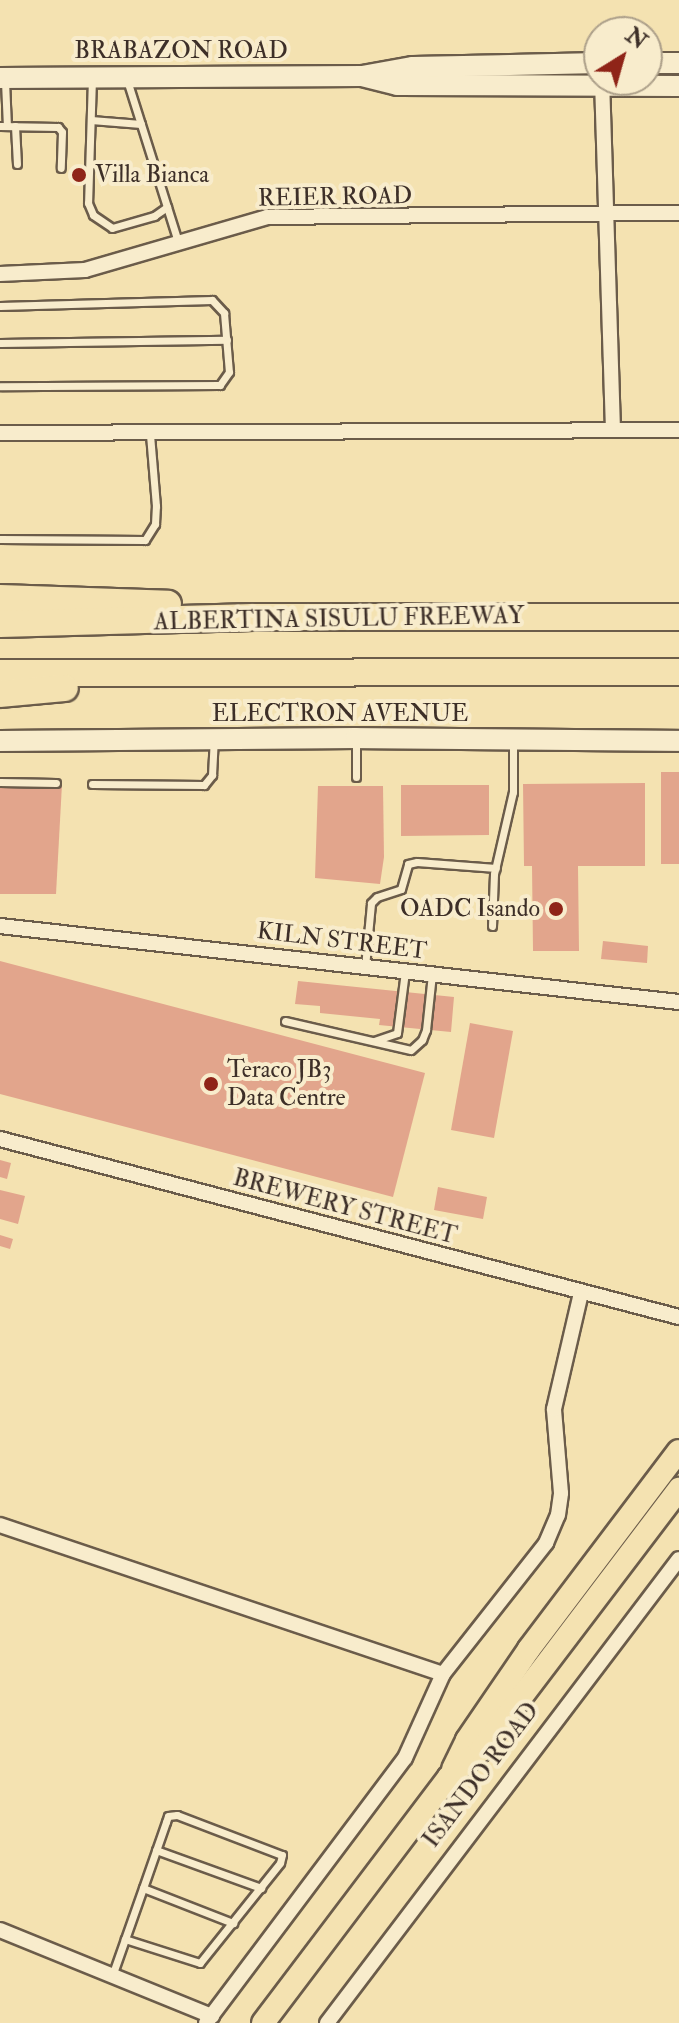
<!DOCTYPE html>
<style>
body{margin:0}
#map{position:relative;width:679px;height:2023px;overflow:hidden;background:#f4e2b1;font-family:"IM FELL Double Pica",serif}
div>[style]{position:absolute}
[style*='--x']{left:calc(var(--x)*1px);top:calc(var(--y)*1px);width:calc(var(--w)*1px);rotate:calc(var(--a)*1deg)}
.building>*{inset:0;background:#e2a58c}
.roads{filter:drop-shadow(2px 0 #6b5c4a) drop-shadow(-2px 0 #6b5c4a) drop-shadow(0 2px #6b5c4a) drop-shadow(0 -2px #6b5c4a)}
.service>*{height:7px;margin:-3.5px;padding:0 3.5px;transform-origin:3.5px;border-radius:3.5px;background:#f8eccc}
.minor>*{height:14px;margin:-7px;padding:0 7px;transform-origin:7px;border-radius:7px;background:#f8eccc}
.secondary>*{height:20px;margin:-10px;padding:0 10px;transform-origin:10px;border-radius:10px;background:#f8eccc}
.primary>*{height:22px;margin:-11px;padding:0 11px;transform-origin:11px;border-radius:11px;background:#f4e2b1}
.motorway>*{height:26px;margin:-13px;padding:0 13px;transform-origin:13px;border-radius:13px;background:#f4e2b1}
.dots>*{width:22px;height:22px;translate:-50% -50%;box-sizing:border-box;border:4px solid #f8eccc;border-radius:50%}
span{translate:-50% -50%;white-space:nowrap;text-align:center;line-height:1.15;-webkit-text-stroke:8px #f8eccc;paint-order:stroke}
.street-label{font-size:24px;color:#3d2f28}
.poi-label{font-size:24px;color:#3d2f28}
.left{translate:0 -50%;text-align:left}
.right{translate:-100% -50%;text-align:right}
.north{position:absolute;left:583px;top:16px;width:80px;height:80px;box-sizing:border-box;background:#f8eccc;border:2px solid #ada08a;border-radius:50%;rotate:37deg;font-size:22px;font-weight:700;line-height:32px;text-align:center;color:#3d2f28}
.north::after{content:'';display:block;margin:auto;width:28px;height:36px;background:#8f2418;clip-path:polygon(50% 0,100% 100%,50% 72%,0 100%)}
</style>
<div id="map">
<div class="building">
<div style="clip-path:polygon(661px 772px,679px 772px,679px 864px,661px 864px)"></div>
<div style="clip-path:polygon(645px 783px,645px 866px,578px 866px,579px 951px,533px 951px,532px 866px,524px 866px,523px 784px)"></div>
<div style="clip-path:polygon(62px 784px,56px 894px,0 894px,0 785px)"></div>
<div style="clip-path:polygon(401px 785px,489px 785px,489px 835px,401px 836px)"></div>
<div style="clip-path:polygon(318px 786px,383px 786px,384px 857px,380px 884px,315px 878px)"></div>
<div style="clip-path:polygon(603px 941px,648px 946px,647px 963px,601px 959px)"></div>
<div style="clip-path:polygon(0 961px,425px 1073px,393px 1197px,0 1094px)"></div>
<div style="clip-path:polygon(298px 981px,454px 997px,451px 1032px,379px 1025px,380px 1019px,320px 1013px,320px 1006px,295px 1004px)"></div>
<div style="clip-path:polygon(470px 1023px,513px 1031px,494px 1138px,451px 1130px)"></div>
<div style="clip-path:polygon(0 1160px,11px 1163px,7px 1179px,0 1177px)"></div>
<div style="clip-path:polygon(438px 1187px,487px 1197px,483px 1219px,434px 1210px)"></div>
<div style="clip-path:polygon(0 1190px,25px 1196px,18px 1224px,0 1219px)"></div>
<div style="clip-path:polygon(0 1235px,13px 1239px,10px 1249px,0 1246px)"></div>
</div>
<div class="roads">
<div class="service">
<div style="--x:92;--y:78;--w:125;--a:91.8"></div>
<div style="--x:88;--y:203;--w:13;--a:67"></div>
<div style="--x:93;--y:215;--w:23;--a:34"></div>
<div style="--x:112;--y:228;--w:44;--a:-15.9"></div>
<div style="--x:154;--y:216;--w:16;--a:-35"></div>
<div style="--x:127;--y:80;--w:170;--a:72.5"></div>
<div style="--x:5;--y:81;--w:45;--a:87.5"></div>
<div style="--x:91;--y:120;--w:50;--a:4.6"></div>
<div style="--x:0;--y:126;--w:58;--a:1"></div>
<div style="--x:58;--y:127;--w:6;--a:51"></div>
<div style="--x:62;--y:132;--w:36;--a:92"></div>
<div style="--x:15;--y:126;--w:38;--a:87"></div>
<div style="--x:0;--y:306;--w:212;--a:-1.6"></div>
<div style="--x:212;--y:300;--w:18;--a:47"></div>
<div style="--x:224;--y:313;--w:59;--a:85.2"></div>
<div style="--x:229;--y:372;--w:16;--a:125"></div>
<div style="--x:220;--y:385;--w:220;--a:179.7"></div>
<div style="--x:0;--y:343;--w:227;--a:-0.8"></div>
<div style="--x:0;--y:539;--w:145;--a:0.4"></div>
<div style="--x:145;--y:540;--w:19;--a:-58"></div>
<div style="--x:155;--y:524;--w:18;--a:-87"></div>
<div style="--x:156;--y:506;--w:71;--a:-94.8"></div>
<div style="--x:356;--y:740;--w:37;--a:90"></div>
<div style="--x:0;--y:782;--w:56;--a:1"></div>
<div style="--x:92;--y:784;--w:112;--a:0.5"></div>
<div style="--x:204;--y:785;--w:13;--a:-51"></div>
<div style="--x:212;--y:775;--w:34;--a:-87"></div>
<div style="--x:492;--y:926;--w:52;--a:-87.8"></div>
<div style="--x:494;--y:874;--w:84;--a:-77"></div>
<div style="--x:513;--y:792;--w:49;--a:-90"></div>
<div style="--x:365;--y:967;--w:64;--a:-84.6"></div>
<div style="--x:371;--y:903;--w:8;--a:-45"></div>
<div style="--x:377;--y:897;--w:25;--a:-18"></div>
<div style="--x:401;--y:889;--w:26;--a:-74"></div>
<div style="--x:408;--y:864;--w:9;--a:-13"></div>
<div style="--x:417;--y:862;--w:79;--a:4.3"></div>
<div style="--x:285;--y:1021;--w:129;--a:13"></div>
<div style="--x:411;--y:1050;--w:15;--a:-42"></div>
<div style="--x:422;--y:1040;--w:11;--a:-68"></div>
<div style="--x:426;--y:1030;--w:56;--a:-83.9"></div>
<div style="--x:374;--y:1041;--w:24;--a:-19"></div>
<div style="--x:397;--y:1033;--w:63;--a:-82.6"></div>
<div style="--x:156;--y:1850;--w:112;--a:19.9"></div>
<div style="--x:143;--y:1888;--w:97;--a:21.3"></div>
<div style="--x:112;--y:1976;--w:93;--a:-70.6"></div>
<div style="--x:143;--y:1888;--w:70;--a:-70.8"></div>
<div style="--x:166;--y:1822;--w:6;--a:-72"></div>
<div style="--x:168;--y:1816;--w:9;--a:-6"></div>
<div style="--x:177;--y:1815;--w:112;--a:20.9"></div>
<div style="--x:282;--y:1855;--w:8;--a:104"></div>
<div style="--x:280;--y:1863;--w:128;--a:128.7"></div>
<div style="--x:200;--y:1963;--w:79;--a:-162.3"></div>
</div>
<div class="minor">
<div style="--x:602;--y:80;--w:349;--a:88.2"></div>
<div style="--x:0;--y:274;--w:85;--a:-2.7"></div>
<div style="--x:85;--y:270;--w:190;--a:-16.2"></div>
<div style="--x:267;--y:217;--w:412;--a:-0.6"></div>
<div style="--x:0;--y:433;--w:679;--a:-0.25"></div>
<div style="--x:0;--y:926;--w:683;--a:6.39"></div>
<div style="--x:0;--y:1139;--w:702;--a:14.69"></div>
<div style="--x:0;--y:1525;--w:467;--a:18.6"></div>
<div style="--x:0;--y:1930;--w:229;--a:22.1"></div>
<div style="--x:206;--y:2023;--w:331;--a:-53.1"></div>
<div style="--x:405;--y:1758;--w:92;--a:-65.7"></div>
<div style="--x:443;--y:1674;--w:167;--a:-51.8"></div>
<div style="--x:546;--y:1543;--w:30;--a:-67"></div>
<div style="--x:558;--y:1515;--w:22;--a:-82"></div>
<div style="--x:561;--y:1493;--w:84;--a:-94.8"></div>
<div style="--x:554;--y:1409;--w:119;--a:-76.9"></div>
<div style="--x:327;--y:2023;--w:582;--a:-52.82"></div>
</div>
<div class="secondary">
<div style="--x:647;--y:63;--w:32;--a:0"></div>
<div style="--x:362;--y:76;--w:36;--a:14"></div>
<div style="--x:397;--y:85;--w:282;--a:0.2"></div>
<div style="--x:0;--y:78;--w:362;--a:-0.3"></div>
<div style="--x:362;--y:76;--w:52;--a:-10"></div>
<div style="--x:413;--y:67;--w:186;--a:-1.2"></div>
<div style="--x:0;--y:741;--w:356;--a:-0.5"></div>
<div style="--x:356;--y:738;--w:323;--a:0.5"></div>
</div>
<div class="primary">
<div style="--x:453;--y:1769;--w:32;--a:-64"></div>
<div style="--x:467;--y:1740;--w:110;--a:-55.7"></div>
<div style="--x:529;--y:1649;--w:248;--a:-52.9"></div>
<div style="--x:263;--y:2023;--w:308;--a:-52.9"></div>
<div style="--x:449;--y:1777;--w:42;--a:-40.2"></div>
<div style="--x:481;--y:1750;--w:328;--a:-52.8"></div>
</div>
<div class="motorway">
<div style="--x:0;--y:598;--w:168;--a:2"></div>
<div style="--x:0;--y:624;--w:253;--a:-1.6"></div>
<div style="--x:253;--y:617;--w:426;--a:0"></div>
<div style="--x:0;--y:673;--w:679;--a:-0.08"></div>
<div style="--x:0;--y:694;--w:65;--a:-5.3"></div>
</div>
</div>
<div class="dots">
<div style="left:79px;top:175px;background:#8f2418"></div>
<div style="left:556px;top:909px;background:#8f2418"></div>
<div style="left:211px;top:1084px;background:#8f2418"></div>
</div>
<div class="street-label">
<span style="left:181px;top:51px">BRABAZON ROAD</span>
<span style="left:335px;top:197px;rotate:-1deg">REIER ROAD</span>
<span style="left:339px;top:619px;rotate:-1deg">ALBERTINA SISULU FREEWAY</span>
<span style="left:340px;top:714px">ELECTRON AVENUE</span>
<span style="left:342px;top:941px;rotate:7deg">KILN STREET</span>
<span style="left:345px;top:1207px;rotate:15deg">BREWERY STREET</span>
<span style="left:481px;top:1775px;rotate:-53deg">ISANDO ROAD</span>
</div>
<div class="poi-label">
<span class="left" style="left:95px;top:175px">Villa Bianca</span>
<span class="right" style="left:540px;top:909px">OADC Isando</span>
<span class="left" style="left:227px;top:1084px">Teraco JB3<br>Data Centre</span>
</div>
<div class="north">N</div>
</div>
